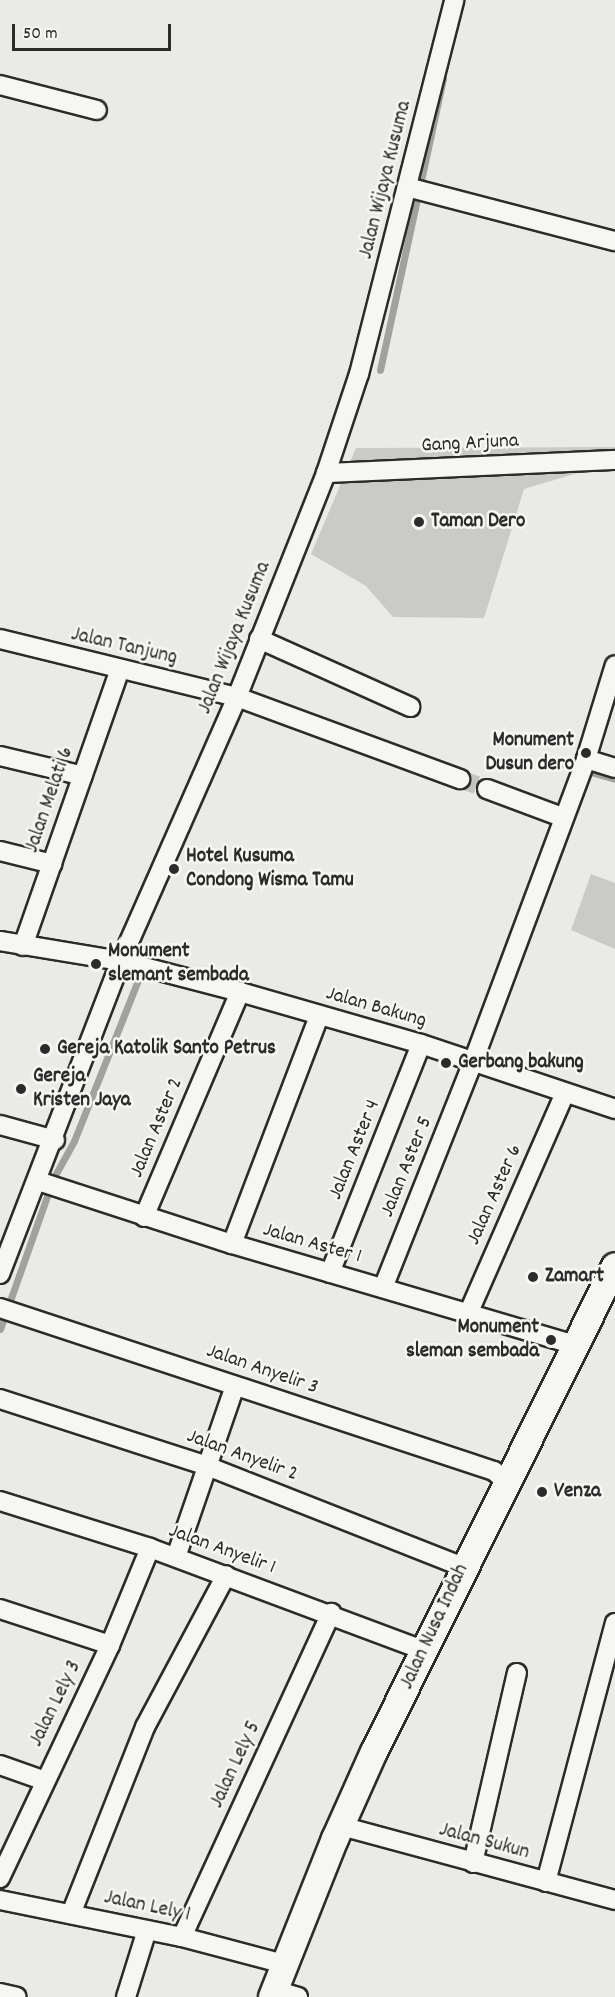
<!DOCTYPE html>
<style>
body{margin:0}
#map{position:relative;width:615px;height:1997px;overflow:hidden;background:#eaeae6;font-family:Dekko,sans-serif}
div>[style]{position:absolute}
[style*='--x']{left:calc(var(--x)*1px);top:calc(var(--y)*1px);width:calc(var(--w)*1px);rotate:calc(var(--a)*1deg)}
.green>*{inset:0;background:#cacac7}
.stream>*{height:7px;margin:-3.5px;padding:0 3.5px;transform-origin:3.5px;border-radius:3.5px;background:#a1a19e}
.street-tunnel>*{height:18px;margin-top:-9px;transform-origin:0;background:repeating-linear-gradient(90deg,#c4c4c1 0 18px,transparent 0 27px)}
.roads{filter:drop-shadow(2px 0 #2b2b2b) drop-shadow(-2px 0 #2b2b2b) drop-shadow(0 2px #2b2b2b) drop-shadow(0 -2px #2b2b2b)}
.street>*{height:18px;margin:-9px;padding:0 9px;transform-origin:9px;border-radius:9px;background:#f6f6f2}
.secondary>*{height:26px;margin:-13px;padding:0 13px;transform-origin:13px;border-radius:13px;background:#f6f6f2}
.dots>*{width:16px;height:16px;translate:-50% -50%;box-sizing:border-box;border:3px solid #f6f6f2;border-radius:50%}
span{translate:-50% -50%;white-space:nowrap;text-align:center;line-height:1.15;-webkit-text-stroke:5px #f6f6f2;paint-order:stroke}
.street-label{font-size:21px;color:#2b2b2b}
.poi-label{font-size:21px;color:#2b2b2b;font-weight:700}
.left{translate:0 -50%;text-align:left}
.right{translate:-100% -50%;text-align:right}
.scale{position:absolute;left:12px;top:24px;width:159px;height:27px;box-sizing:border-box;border:3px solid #2b2b2b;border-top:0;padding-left:8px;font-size:18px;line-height:21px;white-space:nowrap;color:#2b2b2b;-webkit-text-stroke:4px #f6f6f2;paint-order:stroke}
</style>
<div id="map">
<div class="green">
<div style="clip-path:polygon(615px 447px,615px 462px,524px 489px,484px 618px,393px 617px,366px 586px,311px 554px,356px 448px)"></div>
<div style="clip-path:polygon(591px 874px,615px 883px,615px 949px,571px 930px)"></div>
</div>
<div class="stream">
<div style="--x:380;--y:370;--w:298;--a:-77.8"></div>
<div style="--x:563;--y:764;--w:54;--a:16.1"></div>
<div style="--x:0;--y:1329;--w:159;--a:-70.5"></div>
<div style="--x:53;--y:1179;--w:43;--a:-61.1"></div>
<div style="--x:74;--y:1141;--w:181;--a:-68.3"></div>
</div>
<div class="street-tunnel">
<div style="--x:460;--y:779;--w:29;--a:20"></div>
</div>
<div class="roads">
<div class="street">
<div style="--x:0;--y:85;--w:100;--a:14.5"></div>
<div style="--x:407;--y:187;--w:215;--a:14.6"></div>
<div style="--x:326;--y:473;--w:289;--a:-2.6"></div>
<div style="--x:0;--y:639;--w:244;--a:13.8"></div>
<div style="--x:237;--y:697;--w:238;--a:20.2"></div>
<div style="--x:259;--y:639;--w:166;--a:24.2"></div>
<div style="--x:0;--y:756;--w:85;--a:13.5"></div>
<div style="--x:586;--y:759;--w:30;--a:17"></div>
<div style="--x:487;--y:789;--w:80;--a:20.5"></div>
<div style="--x:0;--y:851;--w:54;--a:14"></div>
<div style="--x:0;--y:941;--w:123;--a:9.4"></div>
<div style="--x:121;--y:961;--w:123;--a:14.6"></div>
<div style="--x:240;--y:992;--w:188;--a:16"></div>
<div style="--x:421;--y:1044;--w:205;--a:18.5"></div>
<div style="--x:23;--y:946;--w:293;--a:-70.7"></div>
<div style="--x:0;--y:1125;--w:57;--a:15.3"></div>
<div style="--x:38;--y:1181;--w:204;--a:18"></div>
<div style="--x:232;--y:1244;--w:358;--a:16.4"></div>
<div style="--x:144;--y:1217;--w:245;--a:-66.9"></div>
<div style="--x:232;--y:1244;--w:244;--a:-69.1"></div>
<div style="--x:330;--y:1273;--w:246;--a:-68.3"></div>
<div style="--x:0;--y:1274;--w:339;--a:-68.9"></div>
<div style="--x:122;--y:958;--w:285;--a:-66.2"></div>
<div style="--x:237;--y:697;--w:241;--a:-68.3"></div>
<div style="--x:326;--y:473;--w:104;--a:-71.6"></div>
<div style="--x:359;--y:374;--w:386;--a:-75.7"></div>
<div style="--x:383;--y:1288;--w:243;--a:-68.3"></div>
<div style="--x:473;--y:1062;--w:323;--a:-69.5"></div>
<div style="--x:586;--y:759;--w:98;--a:-72.9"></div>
<div style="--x:0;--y:1308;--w:520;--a:18.26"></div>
<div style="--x:494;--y:1471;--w:16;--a:40"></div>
<div style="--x:468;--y:1314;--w:239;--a:-66.3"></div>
<div style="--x:0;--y:1399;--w:218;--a:17.9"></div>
<div style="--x:207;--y:1466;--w:275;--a:21.5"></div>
<div style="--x:0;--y:1501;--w:157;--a:17.4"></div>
<div style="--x:150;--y:1548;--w:294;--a:20.5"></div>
<div style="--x:176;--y:1557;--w:181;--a:-71"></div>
<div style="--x:0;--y:1609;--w:116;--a:18.1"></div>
<div style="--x:0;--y:1765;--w:48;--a:19.6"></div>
<div style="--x:341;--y:1826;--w:284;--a:15.1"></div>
<div style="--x:473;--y:1863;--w:195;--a:-77"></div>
<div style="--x:0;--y:1878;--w:258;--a:-64.7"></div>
<div style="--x:110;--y:1645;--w:105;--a:-67.6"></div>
<div style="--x:546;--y:1882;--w:268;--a:-75.1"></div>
<div style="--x:0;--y:1900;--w:186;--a:11.5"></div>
<div style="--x:182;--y:1937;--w:106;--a:14.8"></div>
<div style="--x:71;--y:1914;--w:201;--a:-68.4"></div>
<div style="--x:145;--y:1727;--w:172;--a:-61.9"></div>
<div style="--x:182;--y:1937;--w:357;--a:-65.3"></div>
<div style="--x:274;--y:1990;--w:25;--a:16"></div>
<div style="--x:0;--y:1993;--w:17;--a:13"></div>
<div style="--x:126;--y:1997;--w:70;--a:-72.6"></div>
</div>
<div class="secondary">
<div style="--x:272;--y:1997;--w:170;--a:-68.3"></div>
<div style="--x:335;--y:1839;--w:95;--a:-65.9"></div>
<div style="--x:374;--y:1752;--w:542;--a:-63.62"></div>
</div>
</div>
<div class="dots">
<div style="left:419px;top:522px;background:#2b2b2b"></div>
<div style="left:586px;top:753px;background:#2b2b2b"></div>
<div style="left:174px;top:869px;background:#2b2b2b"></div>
<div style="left:96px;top:964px;background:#2b2b2b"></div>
<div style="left:45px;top:1049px;background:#2b2b2b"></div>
<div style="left:446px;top:1063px;background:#2b2b2b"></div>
<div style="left:21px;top:1089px;background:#2b2b2b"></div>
<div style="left:533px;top:1277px;background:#2b2b2b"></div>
<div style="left:551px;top:1340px;background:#2b2b2b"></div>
<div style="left:542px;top:1492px;background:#2b2b2b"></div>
</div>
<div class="street-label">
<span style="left:386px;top:180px;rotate:-76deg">Jalan Wijaya Kusuma</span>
<span style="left:470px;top:444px;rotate:-3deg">Gang Arjuna</span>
<span style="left:235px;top:638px;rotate:-68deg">Jalan Wijaya Kusuma</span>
<span style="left:124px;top:647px;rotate:13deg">Jalan Tanjung</span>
<span style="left:50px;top:800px;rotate:-71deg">Jalan Melati 6</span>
<span style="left:376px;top:1008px;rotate:16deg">Jalan Bakung</span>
<span style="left:157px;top:1128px;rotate:-67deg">Jalan Aster 2</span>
<span style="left:355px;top:1150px;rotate:-68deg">Jalan Aster 4</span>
<span style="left:407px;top:1167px;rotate:-68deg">Jalan Aster 5</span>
<span style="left:495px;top:1195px;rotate:-66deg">Jalan Aster 6</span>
<span style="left:312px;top:1244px;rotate:16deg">Jalan Aster 1</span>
<span style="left:262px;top:1370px;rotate:19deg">Jalan Anyelir 3</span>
<span style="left:242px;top:1456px;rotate:20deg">Jalan Anyelir 2</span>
<span style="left:222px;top:1550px;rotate:20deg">Jalan Anyelir 1</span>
<span style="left:435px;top:1627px;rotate:-65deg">Jalan Nusa Indah</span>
<span style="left:56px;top:1704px;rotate:-64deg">Jalan Lely 3</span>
<span style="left:236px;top:1765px;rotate:-65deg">Jalan Lely 5</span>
<span style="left:484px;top:1842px;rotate:15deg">Jalan Sukun</span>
<span style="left:147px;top:1907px;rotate:12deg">Jalan Lely 1</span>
</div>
<div class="poi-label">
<span class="left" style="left:431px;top:522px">Taman Dero</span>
<span class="right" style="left:574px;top:753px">Monument<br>Dusun dero</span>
<span class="left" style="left:186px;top:869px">Hotel Kusuma<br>Condong Wisma Tamu</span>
<span class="left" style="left:108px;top:964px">Monument<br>slemant sembada</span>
<span class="left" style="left:57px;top:1049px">Gereja Katolik Santo Petrus</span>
<span class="left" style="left:458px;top:1063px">Gerbang bakung</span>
<span class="left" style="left:33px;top:1089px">Gereja<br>Kristen Jaya</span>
<span class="left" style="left:545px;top:1277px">Zamart</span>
<span class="right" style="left:539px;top:1340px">Monument<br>sleman sembada</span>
<span class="left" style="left:554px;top:1492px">Venza</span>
</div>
<div class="scale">50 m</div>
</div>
